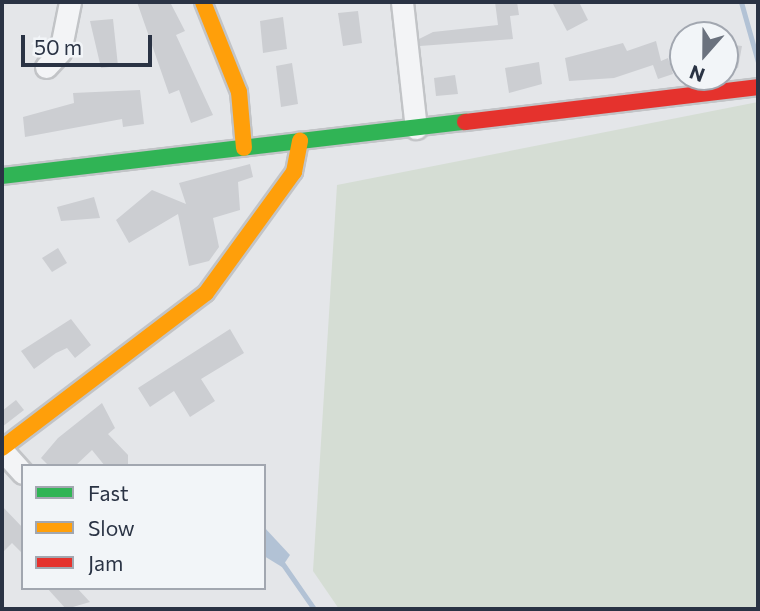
<!DOCTYPE html>
<style>
body{margin:0}
#map{position:relative;width:760px;height:611px;overflow:hidden;background:#e4e6e9;font-family:Commissioner,sans-serif}
div>[style]{position:absolute}
[style*='--x']{left:calc(var(--x)*1px);top:calc(var(--y)*1px);width:calc(var(--w)*1px);rotate:calc(var(--a)*1deg)}
.green>*{inset:0;background:#d5ddd4}
.water>*{inset:0;background:#b2c2d5}
.stream>*{height:5px;margin:-2.5px;padding:0 2.5px;transform-origin:2.5px;border-radius:2.5px;background:#b2c2d5}
.building>*{inset:0;background:#ccced2}
.roads{filter:drop-shadow(2px 0 #c2c4c7) drop-shadow(-2px 0 #c2c4c7) drop-shadow(0 2px #c2c4c7) drop-shadow(0 -2px #c2c4c7)}
.street>*{height:21px;margin:-10.5px;padding:0 10.5px;transform-origin:10.5px;border-radius:10.5px;background:#f3f4f6}
.fast>*{height:16px;margin:-8px;padding:0 8px;transform-origin:8px;border-radius:8px;background:#30b455}
.slow>*{height:16px;margin:-8px;padding:0 8px;transform-origin:8px;border-radius:8px;background:#ff9f0a}
.jam>*{height:16px;margin:-8px;padding:0 8px;transform-origin:8px;border-radius:8px;background:#e5322d}
span{translate:-50% -50%;white-space:nowrap;text-align:center;line-height:1.15;-webkit-text-stroke:7px #f2f5f8;paint-order:stroke}
.frame{position:absolute;inset:0;border:4px solid #2a3344;pointer-events:none}
.legend{position:absolute;left:21px;top:464px;width:245px;height:126px;box-sizing:border-box;background:#f2f5f8;border:2px solid #a2a7b0;margin:0;padding:9px 12px;list-style:none;font-size:21px;color:#2a3344}
.legend li{display:flex;align-items:center;gap:14px;height:35px}
.legend b{width:35px;border:2px solid #a2a7b0}
.north{position:absolute;left:669px;top:21px;width:70px;height:70px;box-sizing:border-box;background:#f2f5f8;border:2px solid #a2a7b0;border-radius:50%;rotate:201deg;font-size:19px;font-weight:700;line-height:28px;text-align:center;color:#2a3344}
.north::after{content:'';display:block;margin:auto;width:24px;height:32px;background:#6b727e;clip-path:polygon(50% 0,100% 100%,50% 72%,0 100%)}
.scale{position:absolute;left:21px;top:35px;width:131px;height:32px;box-sizing:border-box;border:4px solid #2a3344;border-top:0;padding-left:9px;font-size:21px;line-height:24px;white-space:nowrap;color:#2a3344;-webkit-text-stroke:5px #f2f5f8;paint-order:stroke}
</style>
<div id="map">
<div class="green">
<div style="clip-path:polygon(758px 102px,758px 609px,339px 609px,313px 571px,337px 185px)"></div>
</div>
<div class="water">
<div style="clip-path:polygon(264px 527px,290px 555px,282px 567px,264px 556px)"></div>
</div>
<div class="stream">
<div style="--x:741;--y:2;--w:62;--a:74.2"></div>
<div style="--x:280;--y:560;--w:60;--a:55.2"></div>
</div>
<div class="building">
<div style="clip-path:polygon(137px 2px,170px 2px,185px 31px,176px 35px,213px 115px,191px 123px,179px 90px,169px 94px)"></div>
<div style="clip-path:polygon(495px 2px,517px 2px,519px 15px,510px 16px,513px 39px,420px 46px,419px 39px,433px 32px,498px 25px)"></div>
<div style="clip-path:polygon(552px 2px,579px 2px,588px 20px,567px 31px)"></div>
<div style="clip-path:polygon(358px 11px,362px 43px,343px 46px,338px 13px)"></div>
<div style="clip-path:polygon(283px 17px,287px 49px,263px 53px,260px 21px)"></div>
<div style="clip-path:polygon(113px 19px,118px 66px,101px 68px,90px 21px)"></div>
<div style="clip-path:polygon(656px 41px,661px 61px,668px 58px,673px 74px,658px 79px,653px 65px,614px 78px,569px 81px,565px 58px,623px 43px,627px 51px)"></div>
<div style="clip-path:polygon(725px 44px,742px 46px,738px 68px,725px 66px)"></div>
<div style="clip-path:polygon(539px 62px,542px 84px,509px 93px,505px 68px)"></div>
<div style="clip-path:polygon(292px 63px,298px 104px,281px 107px,276px 66px)"></div>
<div style="clip-path:polygon(455px 75px,458px 94px,436px 96px,434px 78px)"></div>
<div style="clip-path:polygon(140px 90px,144px 124px,123px 127px,122px 119px,25px 137px,23px 117px,74px 103px,73px 93px)"></div>
<div style="clip-path:polygon(250px 164px,253px 177px,238px 182px,240px 210px,213px 218px,219px 247px,209px 261px,189px 266px,178px 214px,129px 243px,116px 220px,152px 190px,186px 204px,179px 183px)"></div>
<div style="clip-path:polygon(94px 197px,100px 218px,61px 221px,57px 207px)"></div>
<div style="clip-path:polygon(58px 248px,67px 263px,52px 272px,42px 258px)"></div>
<div style="clip-path:polygon(71px 319px,91px 345px,75px 358px,67px 348px,56px 353px,34px 369px,21px 351px)"></div>
<div style="clip-path:polygon(230px 329px,244px 353px,201px 379px,215px 401px,190px 417px,174px 391px,150px 407px,138px 388px)"></div>
<div style="clip-path:polygon(16px 400px,24px 410px,2px 427px,2px 411px)"></div>
<div style="clip-path:polygon(102px 403px,115px 428px,108px 434px,128px 455px,128px 466px,105px 466px,92px 450px,75px 466px,49px 466px,41px 458px,58px 438px)"></div>
<div style="clip-path:polygon(2px 506px,23px 528px,23px 554px,12px 543px,2px 553px)"></div>
<div style="clip-path:polygon(47px 588px,77px 588px,90px 602px,66px 609px)"></div>
</div>
<div class="roads">
<div class="street">
<div style="--x:402;--y:2;--w:127;--a:83.7"></div>
<div style="--x:46;--y:67;--w:21;--a:-47"></div>
<div style="--x:60;--y:52;--w:51;--a:-78.7"></div>
<div style="--x:2;--y:450;--w:31;--a:48"></div>
</div>
<div class="fast">
<div style="--x:2;--y:176;--w:466;--a:-6.7"></div>
</div>
<div class="slow">
<div style="--x:203;--y:2;--w:97;--a:68.2"></div>
<div style="--x:239;--y:92;--w:56;--a:84.9"></div>
<div style="--x:2;--y:448;--w:256;--a:-37.2"></div>
<div style="--x:206;--y:293;--w:150;--a:-54"></div>
<div style="--x:294;--y:172;--w:32;--a:-79"></div>
</div>
<div class="jam">
<div style="--x:465;--y:122;--w:295;--a:-6.8"></div>
</div>
</div>
<div class="frame"></div>
<ul class="legend">
<li><b style="height:9px;background:#30b455"></b>Fast</li>
<li><b style="height:9px;background:#ff9f0a"></b>Slow</li>
<li><b style="height:9px;background:#e5322d"></b>Jam</li>
</ul>
<div class="north">N</div>
<div class="scale">50 m</div>
</div>
